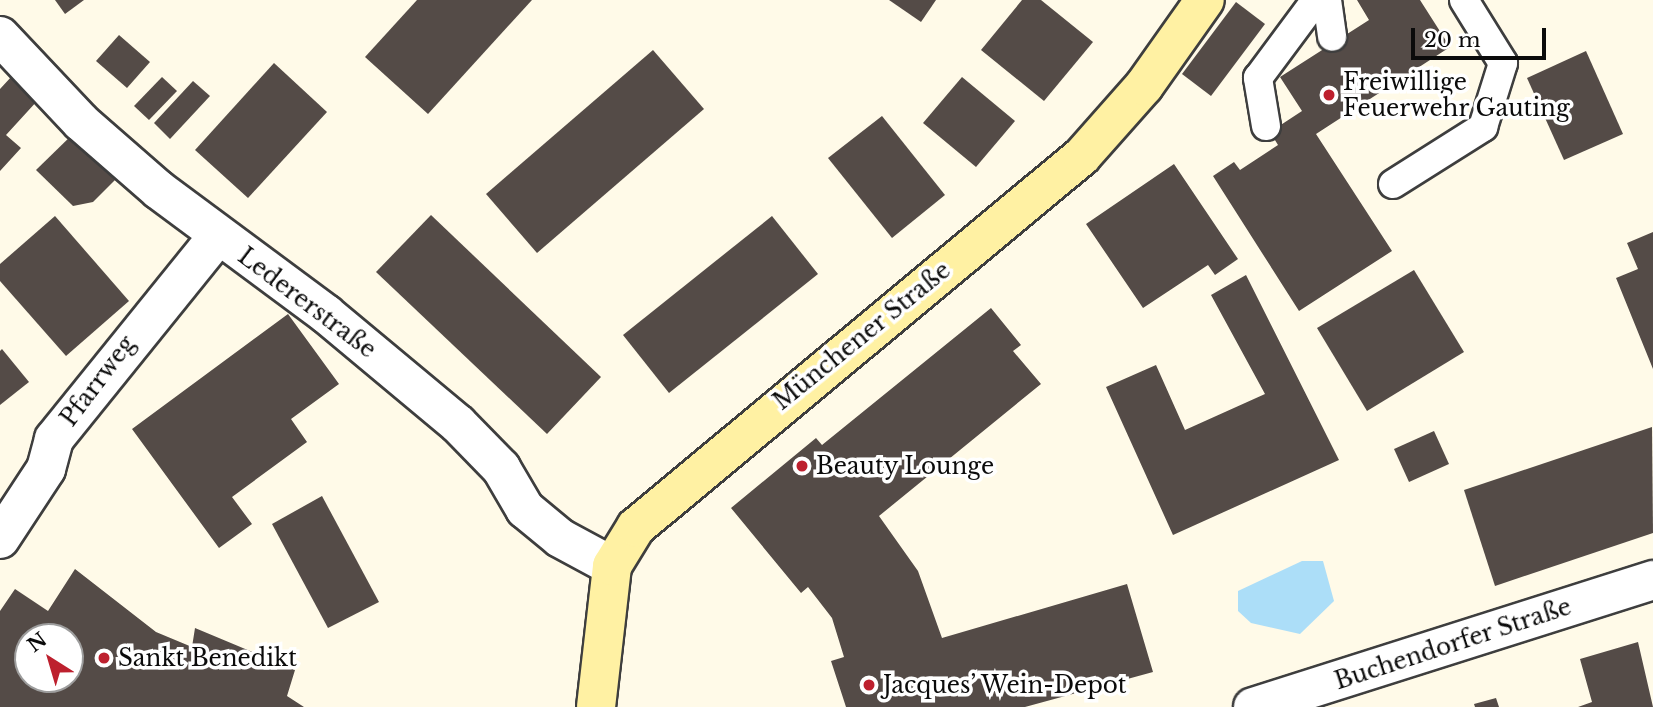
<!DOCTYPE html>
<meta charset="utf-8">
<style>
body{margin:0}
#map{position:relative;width:1653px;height:707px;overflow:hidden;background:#fffae8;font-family:"Libre Baskerville",serif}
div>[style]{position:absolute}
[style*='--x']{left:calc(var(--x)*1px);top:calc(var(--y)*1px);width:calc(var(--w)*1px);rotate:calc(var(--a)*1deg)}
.water>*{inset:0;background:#acdef8}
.building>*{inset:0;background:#544b47}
.roads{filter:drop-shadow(2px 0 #3e3e3e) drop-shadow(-2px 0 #3e3e3e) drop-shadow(0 2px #3e3e3e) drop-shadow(0 -2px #3e3e3e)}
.lane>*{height:28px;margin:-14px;padding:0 14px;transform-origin:14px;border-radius:14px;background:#fff}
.street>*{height:38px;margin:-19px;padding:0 19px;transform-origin:19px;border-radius:19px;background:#fff}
.secondary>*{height:38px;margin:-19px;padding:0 19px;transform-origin:19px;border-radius:19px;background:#fff1a3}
.dots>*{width:19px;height:19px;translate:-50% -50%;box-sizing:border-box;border:4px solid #fff;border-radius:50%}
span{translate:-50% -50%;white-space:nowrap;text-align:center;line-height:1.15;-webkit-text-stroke:7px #fff;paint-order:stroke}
.poi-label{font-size:23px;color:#0b0b0b}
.left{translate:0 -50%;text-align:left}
.street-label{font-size:23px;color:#0b0b0b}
.north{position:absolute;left:14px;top:623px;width:70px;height:70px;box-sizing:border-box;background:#fff;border:2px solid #9d9d9d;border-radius:50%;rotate:323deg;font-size:19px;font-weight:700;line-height:28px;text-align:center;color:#0b0b0b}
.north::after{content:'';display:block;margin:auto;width:24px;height:32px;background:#bd202e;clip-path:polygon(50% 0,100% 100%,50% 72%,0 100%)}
.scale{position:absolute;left:1411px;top:28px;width:135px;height:32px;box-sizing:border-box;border:4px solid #0b0b0b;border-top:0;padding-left:9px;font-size:21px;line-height:24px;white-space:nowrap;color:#0b0b0b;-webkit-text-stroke:5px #fff;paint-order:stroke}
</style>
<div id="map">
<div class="water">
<div style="clip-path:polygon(1302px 561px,1323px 561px,1334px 601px,1300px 634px,1251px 623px,1238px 611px,1238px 591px)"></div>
</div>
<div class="building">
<div style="clip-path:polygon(55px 0,84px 0,65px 14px)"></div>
<div style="clip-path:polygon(417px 0,532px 0,428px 114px,365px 57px)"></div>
<div style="clip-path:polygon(889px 0,936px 0,921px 22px)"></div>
<div style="clip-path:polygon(1022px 0,1041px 0,1093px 42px,1044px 101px,981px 50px)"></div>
<div style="clip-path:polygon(1357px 0,1420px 0,1450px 47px,1316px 134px,1392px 251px,1299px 311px,1213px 176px,1234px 162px,1240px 170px,1278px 145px,1270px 132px,1302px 111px,1280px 77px,1369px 20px)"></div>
<div style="clip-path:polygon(1236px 2px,1265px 24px,1211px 96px,1182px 74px)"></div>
<div style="clip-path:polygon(119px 35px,150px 62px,127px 88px,96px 61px)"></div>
<div style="clip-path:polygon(653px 50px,704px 109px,537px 253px,486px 194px)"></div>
<div style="clip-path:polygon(1586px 51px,1623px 134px,1564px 160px,1527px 78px)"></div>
<div style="clip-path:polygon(274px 63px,327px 112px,248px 198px,195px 150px)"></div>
<div style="clip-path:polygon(12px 76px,38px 100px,6px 135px,21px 148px,0 171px,0 89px)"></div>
<div style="clip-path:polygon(162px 77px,177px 91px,149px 120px,134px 106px)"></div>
<div style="clip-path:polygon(962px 77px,1015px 121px,976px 167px,923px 123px)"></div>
<div style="clip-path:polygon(193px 81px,210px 96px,170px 139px,154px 123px)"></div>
<div style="clip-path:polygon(882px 116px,945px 195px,892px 238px,828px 158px)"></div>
<div style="clip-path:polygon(76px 131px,121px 174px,93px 202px,73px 206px,36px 170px)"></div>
<div style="clip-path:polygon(1174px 164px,1238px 259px,1215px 275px,1208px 265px,1143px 308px,1086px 224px)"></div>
<div style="clip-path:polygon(431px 215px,601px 377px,547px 434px,376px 272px)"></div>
<div style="clip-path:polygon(55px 216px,129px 301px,66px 356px,0 281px,0 264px)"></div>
<div style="clip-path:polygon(772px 216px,818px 274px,669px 393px,623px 335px)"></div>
<div style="clip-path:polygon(1653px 232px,1653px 369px,1616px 278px,1638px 269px,1627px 243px)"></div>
<div style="clip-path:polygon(1414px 270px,1464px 352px,1367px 411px,1317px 328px)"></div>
<div style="clip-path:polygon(1246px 275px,1339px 460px,1173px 535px,1106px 387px,1156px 365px,1185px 430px,1265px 394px,1211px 295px)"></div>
<div style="clip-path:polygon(991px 308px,1021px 345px,1013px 351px,1041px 384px,879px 516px,918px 571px,942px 638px,1127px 584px,1153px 672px,1025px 707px,846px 707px,831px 661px,844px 657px,832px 618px,808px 587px,801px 593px,731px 508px,816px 438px,822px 445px)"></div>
<div style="clip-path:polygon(288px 314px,339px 384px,291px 419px,307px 442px,232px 497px,252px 524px,219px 548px,132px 429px)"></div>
<div style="clip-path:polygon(2px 349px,29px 382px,0 405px,0 351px)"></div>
<div style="clip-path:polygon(1652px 427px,1653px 533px,1495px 586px,1464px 490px)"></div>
<div style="clip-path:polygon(1434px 431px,1449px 464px,1409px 482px,1394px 449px)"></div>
<div style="clip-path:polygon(322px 496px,379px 602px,328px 628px,272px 524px)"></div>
<div style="clip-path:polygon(evenodd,75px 569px,156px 632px,192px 647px,195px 628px,295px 670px,287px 696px,304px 707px,0 707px,0 611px,15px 589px,48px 611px,75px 569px,28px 637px,70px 637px,70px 679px,28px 679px,28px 637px)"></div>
<div style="clip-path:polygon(1638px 642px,1653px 707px,1578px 707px,1592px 702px,1580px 659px)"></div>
<div style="clip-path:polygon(1496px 698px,1499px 707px,1475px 707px,1474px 704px)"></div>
</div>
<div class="roads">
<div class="lane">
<div style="--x:1327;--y:0;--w:37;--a:82"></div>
<div style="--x:1266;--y:126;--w:49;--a:-99.5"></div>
<div style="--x:1258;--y:78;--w:97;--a:-53.4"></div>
<div style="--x:1393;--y:184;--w:107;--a:-32.3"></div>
<div style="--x:1483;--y:127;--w:67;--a:-72.6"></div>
<div style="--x:1503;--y:63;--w:74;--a:-121.8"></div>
</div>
<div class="street">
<div style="--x:0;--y:36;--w:118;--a:46.7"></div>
<div style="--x:81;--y:122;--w:103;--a:41.1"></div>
<div style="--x:159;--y:190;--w:208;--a:36.6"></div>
<div style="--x:326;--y:314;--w:172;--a:39.8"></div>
<div style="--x:458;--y:424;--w:62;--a:45.7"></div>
<div style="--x:501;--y:468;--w:48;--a:59.7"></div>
<div style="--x:525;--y:509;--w:45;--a:39.6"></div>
<div style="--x:560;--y:538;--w:59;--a:28.3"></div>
<div style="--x:0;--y:539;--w:84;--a:-56.7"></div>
<div style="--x:46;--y:469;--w:31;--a:-75"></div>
<div style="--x:54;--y:439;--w:261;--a:-51.1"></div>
<div style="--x:1253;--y:707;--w:420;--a:-17.6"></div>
</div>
<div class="secondary">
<div style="--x:596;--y:707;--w:142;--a:-83.5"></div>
<div style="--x:612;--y:566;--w:46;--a:-58.4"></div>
<div style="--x:636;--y:527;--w:580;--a:-39.75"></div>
<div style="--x:1082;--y:156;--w:94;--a:-48.5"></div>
<div style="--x:1144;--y:86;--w:105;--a:-54.7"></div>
</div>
</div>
<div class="dots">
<div style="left:1329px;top:95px;background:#bd202e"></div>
<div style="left:802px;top:466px;background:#bd202e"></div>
<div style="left:104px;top:658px;background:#bd202e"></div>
<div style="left:869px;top:685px;background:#bd202e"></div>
</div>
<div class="poi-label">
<span class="left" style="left:1343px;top:95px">Freiwillige<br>Feuerwehr Gauting</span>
<span class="left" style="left:816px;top:466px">Beauty Lounge</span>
<span class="left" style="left:118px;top:658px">Sankt Benedikt</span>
<span class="left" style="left:883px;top:685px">Jacques’ Wein-Depot</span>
</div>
<div class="street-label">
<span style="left:307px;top:303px;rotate:37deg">Ledererstraße</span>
<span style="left:862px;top:336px;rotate:-39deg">Münchener Straße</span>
<span style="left:98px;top:381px;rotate:-53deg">Pfarrweg</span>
<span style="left:1453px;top:644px;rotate:-18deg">Buchendorfer Straße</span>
</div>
<div class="north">N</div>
<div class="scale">20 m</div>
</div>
